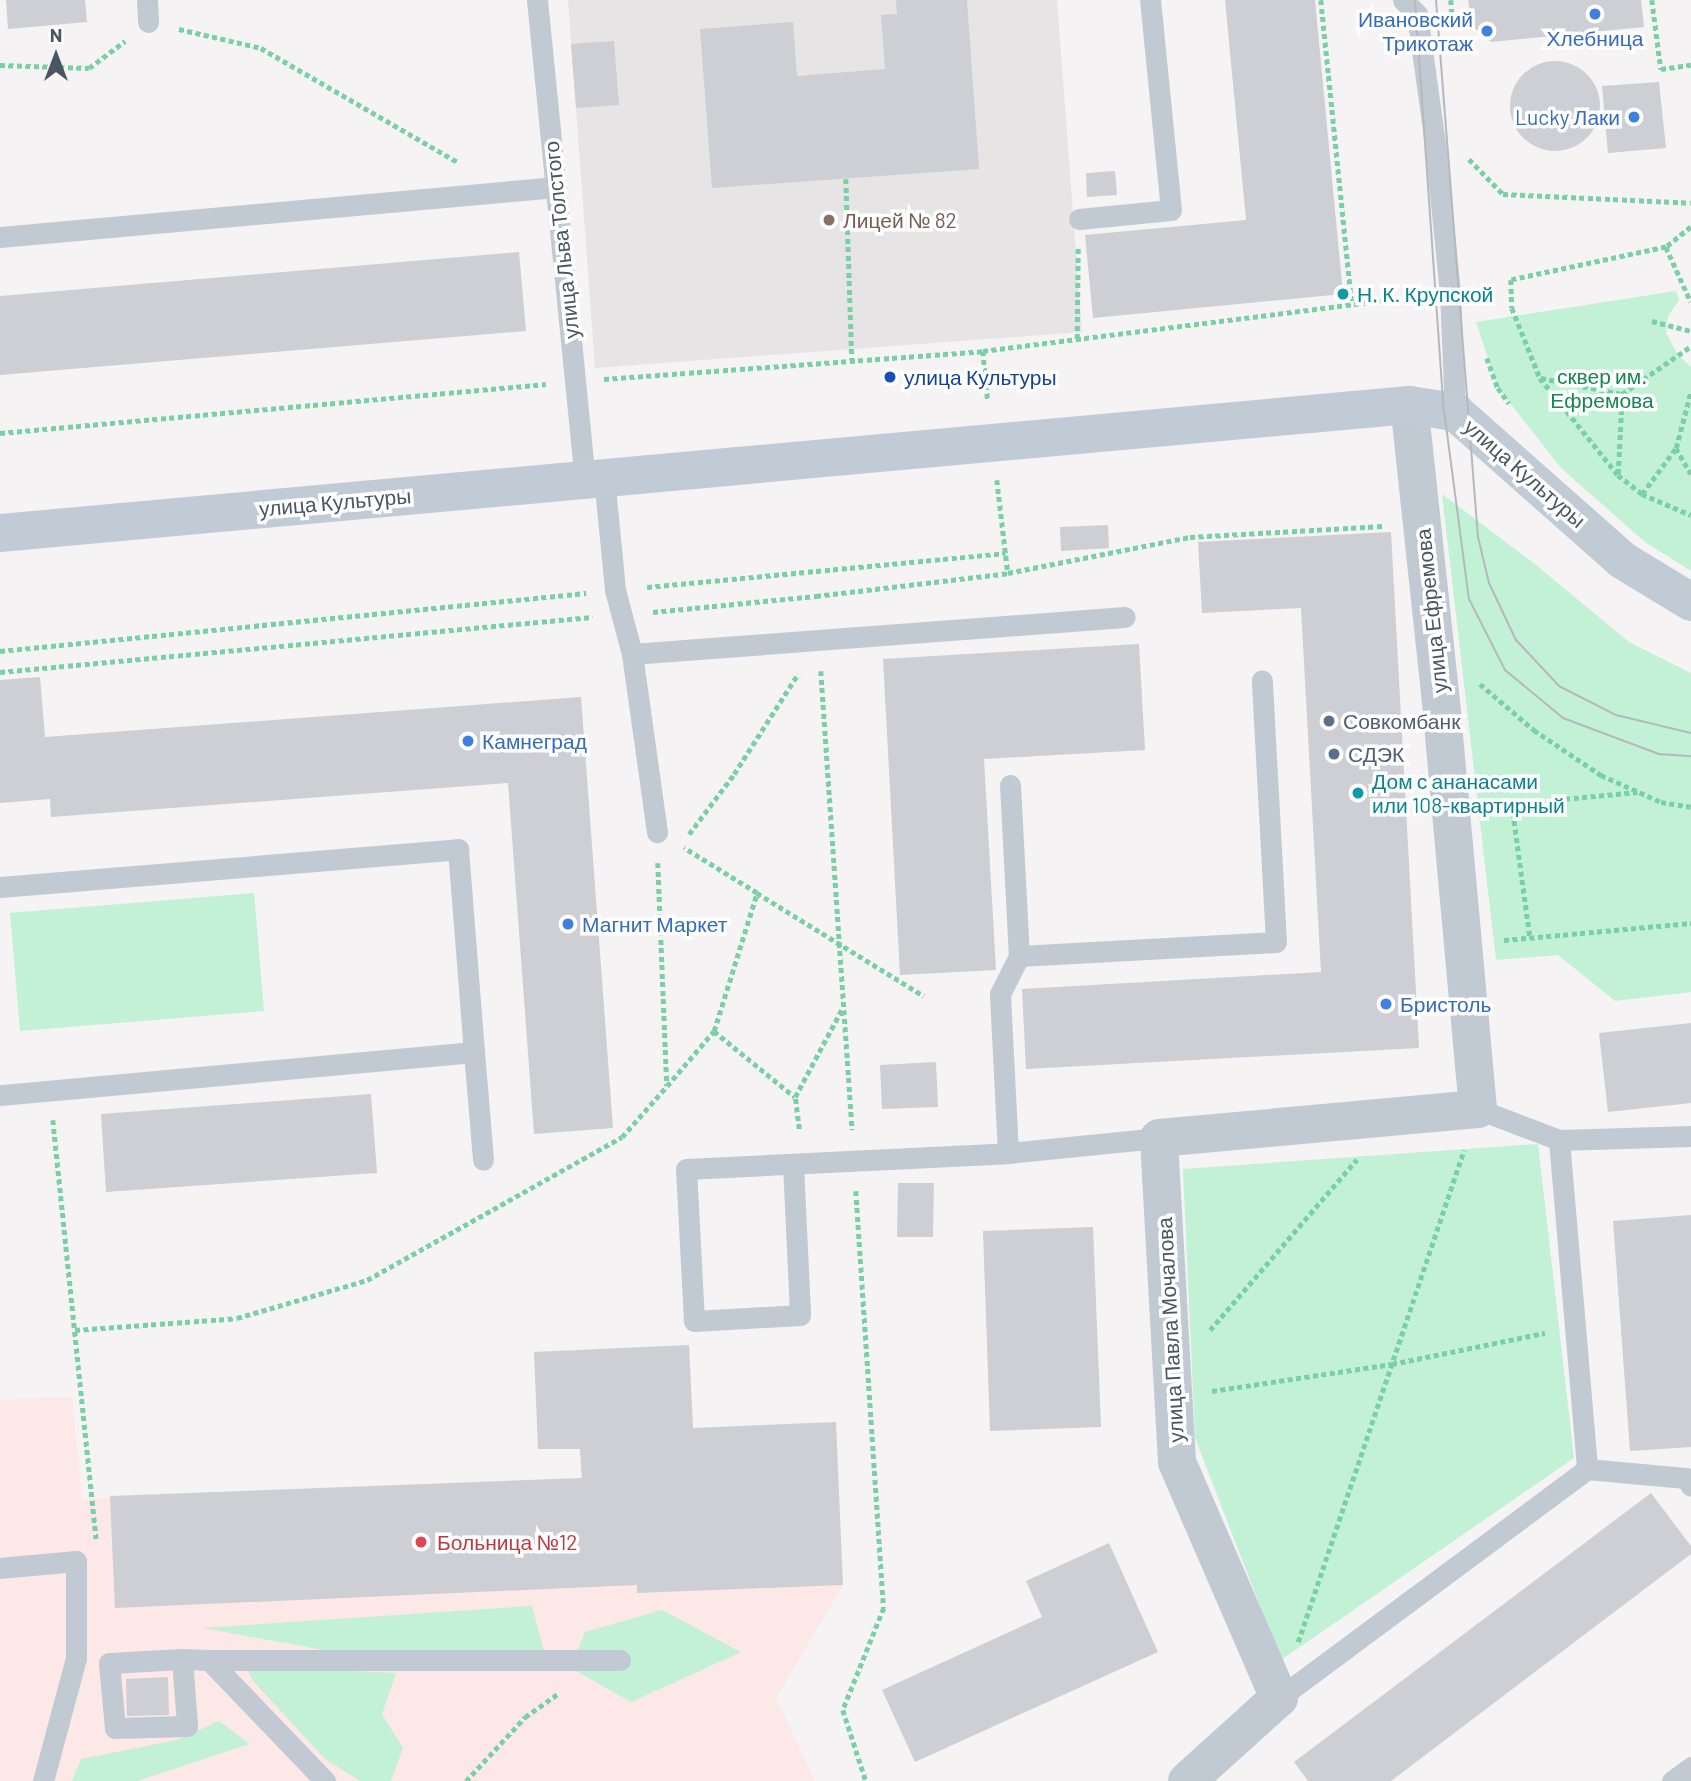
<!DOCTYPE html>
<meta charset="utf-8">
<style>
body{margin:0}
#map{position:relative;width:1691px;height:1781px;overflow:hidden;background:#f5f3f3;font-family:Barlow,sans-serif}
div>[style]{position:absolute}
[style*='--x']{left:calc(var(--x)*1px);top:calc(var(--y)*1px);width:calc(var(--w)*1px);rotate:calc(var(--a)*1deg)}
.education>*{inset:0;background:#e6e4e5}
.medical>*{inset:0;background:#fce8e6}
.green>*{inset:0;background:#c3f1d5}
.building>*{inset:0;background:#cdcfd5}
.round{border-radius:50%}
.path>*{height:4.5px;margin-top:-2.25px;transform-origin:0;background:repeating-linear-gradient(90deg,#7ad0a6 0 5px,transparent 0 8.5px)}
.service>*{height:21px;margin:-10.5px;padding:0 10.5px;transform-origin:10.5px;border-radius:10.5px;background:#c1cad2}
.minor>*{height:38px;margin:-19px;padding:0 19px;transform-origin:19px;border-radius:19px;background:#c1cad2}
.secondary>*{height:38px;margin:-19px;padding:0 19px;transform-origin:19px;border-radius:19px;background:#c1cbd6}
.tram>*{height:2px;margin:-1px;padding:0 1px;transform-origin:1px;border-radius:1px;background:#b5b8bd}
.dots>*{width:19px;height:19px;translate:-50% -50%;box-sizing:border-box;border:4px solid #fff;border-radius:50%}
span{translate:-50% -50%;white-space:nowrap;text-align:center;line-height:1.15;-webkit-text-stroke:7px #fff;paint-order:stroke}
.shop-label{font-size:21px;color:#366cbe}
.right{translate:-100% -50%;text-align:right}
.left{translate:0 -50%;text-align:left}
.education-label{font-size:21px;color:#785e54}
.street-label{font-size:21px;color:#4a5661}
.culture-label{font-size:21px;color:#0d838f}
.park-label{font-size:21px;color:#17864f}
.transit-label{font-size:21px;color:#164399}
.service-label{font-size:21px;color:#4e5e75}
.health-label{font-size:21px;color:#be3a42}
.north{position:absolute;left:21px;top:21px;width:70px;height:70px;-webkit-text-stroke:5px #fff;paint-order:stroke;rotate:0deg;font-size:19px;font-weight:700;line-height:28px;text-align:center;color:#4a5661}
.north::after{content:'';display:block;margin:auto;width:24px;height:32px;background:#4a5661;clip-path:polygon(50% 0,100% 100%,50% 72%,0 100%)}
</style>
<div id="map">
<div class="education">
<div style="clip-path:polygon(568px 0,1057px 0,1082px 332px,595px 368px)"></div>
</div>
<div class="medical">
<div style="clip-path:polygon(689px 1345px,693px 1428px,843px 1585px,776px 1698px,815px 1781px,0 1781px,0 1400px,72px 1397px,82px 1499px,581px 1478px,579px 1449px,538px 1449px,534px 1352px)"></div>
</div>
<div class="green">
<div style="clip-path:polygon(1676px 291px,1679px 300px,1668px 316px,1666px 333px,1678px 355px,1691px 367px,1691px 571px,1645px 542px,1561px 468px,1498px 388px,1476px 322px)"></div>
<div style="clip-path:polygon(1442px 494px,1531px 561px,1629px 642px,1691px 673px,1691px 992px,1615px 1001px,1558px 955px,1496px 960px)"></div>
<div style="clip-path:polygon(254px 893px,264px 1011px,20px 1031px,10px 913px)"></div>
<div style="clip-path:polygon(1538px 1144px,1574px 1458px,1281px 1660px,1195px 1438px,1183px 1169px)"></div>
<div style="clip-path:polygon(532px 1606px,544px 1651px,323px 1650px,203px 1628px)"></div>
<div style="clip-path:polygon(662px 1610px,741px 1652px,631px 1702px,571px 1668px,585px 1632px)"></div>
<div style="clip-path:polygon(245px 1666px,396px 1673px,382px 1714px,403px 1748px,391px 1781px,360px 1781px,325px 1759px,253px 1681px)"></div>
<div style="clip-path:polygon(219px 1721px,250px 1744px,137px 1781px,72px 1781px,81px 1759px,177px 1740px)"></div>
</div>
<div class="building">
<div style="clip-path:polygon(6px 0,85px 0,87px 22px,8px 29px)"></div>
<div style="clip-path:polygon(896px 0,967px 0,979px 169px,712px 188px,700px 29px,793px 22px,797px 76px,885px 69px,881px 15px,897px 14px)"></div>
<div style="clip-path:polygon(1225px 0,1315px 0,1343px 294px,1093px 318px,1085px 235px,1246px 220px)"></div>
<div style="clip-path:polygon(1468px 0,1641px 0,1644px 27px,1491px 42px,1472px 26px)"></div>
<div style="clip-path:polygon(614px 41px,619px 105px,576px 108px,571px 44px)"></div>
<div class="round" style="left:1510px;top:61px;width:90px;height:90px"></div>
<div style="clip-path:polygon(1659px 82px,1666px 148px,1608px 153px,1602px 86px)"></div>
<div style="clip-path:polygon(1115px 171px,1117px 195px,1087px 197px,1086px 173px)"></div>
<div style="clip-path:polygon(519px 252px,526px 331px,0 375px,0 296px)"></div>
<div style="clip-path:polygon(1108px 525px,1109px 548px,1061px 551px,1060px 527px)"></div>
<div style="clip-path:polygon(1391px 532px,1419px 1048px,1026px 1069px,1022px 989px,1321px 972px,1301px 608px,1202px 613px,1198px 542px)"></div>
<div style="clip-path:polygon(1139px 644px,1145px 750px,984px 759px,996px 970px,900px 975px,883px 659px)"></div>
<div style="clip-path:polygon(40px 677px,45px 737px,581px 697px,613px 1128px,534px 1134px,508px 783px,51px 817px,50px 799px,0 803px,0 680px)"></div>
<div style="clip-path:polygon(1691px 1023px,1691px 1103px,1608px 1112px,1599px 1033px)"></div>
<div style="clip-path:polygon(936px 1062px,938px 1107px,882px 1109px,880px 1065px)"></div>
<div style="clip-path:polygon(371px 1094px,377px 1173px,106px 1192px,101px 1114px)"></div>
<div style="clip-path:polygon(898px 1183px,934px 1183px,933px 1237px,897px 1237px)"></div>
<div style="clip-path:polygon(1691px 1215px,1691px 1447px,1630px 1451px,1613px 1221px)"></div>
<div style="clip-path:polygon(1093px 1227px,1101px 1427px,990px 1431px,983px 1231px)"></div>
<div style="clip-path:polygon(689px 1345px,693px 1428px,836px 1422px,843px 1585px,637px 1593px,637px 1585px,115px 1608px,110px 1496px,582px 1478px,580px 1449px,538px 1449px,534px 1352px)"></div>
<div style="clip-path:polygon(1651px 1493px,1691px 1546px,1691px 1554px,1391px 1781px,1308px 1781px,1294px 1762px)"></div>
<div style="clip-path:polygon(1109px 1543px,1158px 1652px,915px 1762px,882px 1690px,1042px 1617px,1026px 1581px)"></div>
<div style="clip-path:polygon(168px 1677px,169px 1715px,127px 1716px,126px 1679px)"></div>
</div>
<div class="path">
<div style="--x:1321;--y:0;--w:306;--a:84.2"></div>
<div style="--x:1451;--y:0;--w:16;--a:86"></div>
<div style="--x:1652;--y:0;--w:70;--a:82.6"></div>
<div style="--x:1661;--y:69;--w:30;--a:-8"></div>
<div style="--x:179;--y:29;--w:84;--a:13"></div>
<div style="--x:261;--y:48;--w:229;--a:30.1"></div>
<div style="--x:0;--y:65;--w:89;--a:1.9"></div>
<div style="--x:89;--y:68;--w:45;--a:-36.9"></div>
<div style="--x:1469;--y:159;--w:49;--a:45.8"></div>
<div style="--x:1503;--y:194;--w:188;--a:2.7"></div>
<div style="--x:846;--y:179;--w:181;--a:88.1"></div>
<div style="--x:1691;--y:227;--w:32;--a:141"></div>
<div style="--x:1666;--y:247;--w:158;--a:168"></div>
<div style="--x:1511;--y:280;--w:28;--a:88"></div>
<div style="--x:1512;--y:308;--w:75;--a:68.2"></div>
<div style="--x:1540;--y:378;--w:124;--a:51.2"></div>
<div style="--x:1618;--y:475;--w:31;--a:38"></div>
<div style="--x:1642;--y:494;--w:53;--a:23.2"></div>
<div style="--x:1666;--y:247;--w:60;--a:65.6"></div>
<div style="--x:1652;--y:321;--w:40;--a:14.4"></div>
<div style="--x:1077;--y:339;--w:91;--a:-89.4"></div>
<div style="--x:983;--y:351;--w:51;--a:84.4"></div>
<div style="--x:1487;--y:358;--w:32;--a:70"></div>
<div style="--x:1498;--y:388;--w:19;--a:54"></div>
<div style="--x:1541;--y:378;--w:83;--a:11.2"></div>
<div style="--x:604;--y:379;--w:380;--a:-4.2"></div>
<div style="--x:983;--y:351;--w:415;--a:-7.2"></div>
<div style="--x:0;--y:433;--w:548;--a:-5.13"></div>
<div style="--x:1676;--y:448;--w:30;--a:60"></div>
<div style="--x:1618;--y:474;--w:80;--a:-87.1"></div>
<div style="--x:1622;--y:394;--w:84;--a:-34.8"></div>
<div style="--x:997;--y:480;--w:94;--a:83.3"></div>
<div style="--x:1642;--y:494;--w:57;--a:-53.5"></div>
<div style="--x:1676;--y:448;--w:59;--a:-75.3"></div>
<div style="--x:647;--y:587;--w:360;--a:-5.4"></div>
<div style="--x:653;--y:612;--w:164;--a:-5.6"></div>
<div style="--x:816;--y:596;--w:193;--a:-6.8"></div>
<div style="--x:1008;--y:573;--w:186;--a:-11.2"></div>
<div style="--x:1190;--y:537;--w:193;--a:-3.3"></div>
<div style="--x:0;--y:651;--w:589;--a:-5.65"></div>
<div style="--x:821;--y:671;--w:460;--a:86.1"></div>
<div style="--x:0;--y:672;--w:595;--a:-5.31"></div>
<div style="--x:1480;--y:684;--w:71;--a:40.4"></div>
<div style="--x:1534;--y:730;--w:81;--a:33.9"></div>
<div style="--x:1601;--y:775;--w:66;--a:24.2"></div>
<div style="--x:1661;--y:802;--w:30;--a:9"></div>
<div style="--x:1512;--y:804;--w:135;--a:82.3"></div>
<div style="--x:1489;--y:806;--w:149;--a:-5.4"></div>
<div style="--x:689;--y:834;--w:75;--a:-53.1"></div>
<div style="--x:734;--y:774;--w:119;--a:-57.4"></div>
<div style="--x:658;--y:863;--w:223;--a:87.7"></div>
<div style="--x:667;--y:1086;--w:72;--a:-49.5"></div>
<div style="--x:714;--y:1031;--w:145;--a:-72.7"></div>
<div style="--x:757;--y:893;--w:86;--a:-148.3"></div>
<div style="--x:757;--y:893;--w:196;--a:31.7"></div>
<div style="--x:1504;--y:940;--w:188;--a:-5.2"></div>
<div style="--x:714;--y:1031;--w:104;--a:39.2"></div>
<div style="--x:53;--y:1120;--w:421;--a:84.1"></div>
<div style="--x:799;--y:1129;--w:32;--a:-97"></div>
<div style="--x:795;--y:1097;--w:100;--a:-61.9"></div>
<div style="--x:856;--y:1191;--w:418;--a:86.2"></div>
<div style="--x:884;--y:1608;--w:110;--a:111.9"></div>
<div style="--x:843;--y:1710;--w:75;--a:72.1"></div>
<div style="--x:75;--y:1330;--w:162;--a:-4.2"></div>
<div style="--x:237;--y:1318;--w:135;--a:-16.3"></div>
<div style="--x:367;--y:1280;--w:292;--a:-29.3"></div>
<div style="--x:622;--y:1137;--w:68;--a:-48.6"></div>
<div style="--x:1210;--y:1330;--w:225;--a:-49.3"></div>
<div style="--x:1212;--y:1391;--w:182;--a:-8.5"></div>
<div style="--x:1392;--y:1364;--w:156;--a:-11.5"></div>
<div style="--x:1298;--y:1642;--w:519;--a:-71.36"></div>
<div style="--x:466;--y:1781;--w:87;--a:-47.3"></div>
<div style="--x:525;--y:1717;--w:42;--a:-35.2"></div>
</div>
<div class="service">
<div style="--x:147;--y:0;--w:22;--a:87"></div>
<div style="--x:537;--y:0;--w:481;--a:84.3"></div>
<div style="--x:1403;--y:0;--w:20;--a:45"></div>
<div style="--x:1417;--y:14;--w:130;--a:82.1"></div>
<div style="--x:1435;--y:143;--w:150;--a:84.3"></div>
<div style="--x:1450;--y:292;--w:120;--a:87.6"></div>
<div style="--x:1079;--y:219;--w:92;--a:-5.6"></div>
<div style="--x:1171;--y:210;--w:211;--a:-95.7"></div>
<div style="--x:0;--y:237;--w:558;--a:-5.14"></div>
<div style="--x:604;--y:477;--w:114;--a:84.4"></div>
<div style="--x:615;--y:590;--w:66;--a:75.1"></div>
<div style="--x:632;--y:654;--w:180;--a:82"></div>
<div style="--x:632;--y:654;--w:494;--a:-4.3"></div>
<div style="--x:1010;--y:785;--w:171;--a:87"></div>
<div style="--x:1019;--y:956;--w:257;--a:-3.1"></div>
<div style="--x:1276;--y:942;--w:262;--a:-93.1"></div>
<div style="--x:0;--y:887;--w:460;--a:-4.7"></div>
<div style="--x:458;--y:849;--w:204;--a:85.5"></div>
<div style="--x:474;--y:1052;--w:476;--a:174.8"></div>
<div style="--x:474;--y:1052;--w:108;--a:85.2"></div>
<div style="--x:1478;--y:1109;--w:87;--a:20.9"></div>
<div style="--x:1559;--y:1140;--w:132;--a:-1.7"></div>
<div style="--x:1559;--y:1140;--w:330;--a:85.1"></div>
<div style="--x:1008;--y:1153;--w:159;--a:-92.9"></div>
<div style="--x:1000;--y:994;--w:42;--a:-63.4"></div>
<div style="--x:793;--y:1164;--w:151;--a:87.3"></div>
<div style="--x:800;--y:1315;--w:106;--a:176.8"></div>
<div style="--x:694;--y:1321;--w:152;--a:-93"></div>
<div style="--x:686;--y:1169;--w:322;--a:-2.8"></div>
<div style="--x:1008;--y:1153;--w:152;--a:-5.7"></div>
<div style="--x:0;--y:1568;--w:76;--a:-5.3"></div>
<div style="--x:76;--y:1561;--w:97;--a:90"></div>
<div style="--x:76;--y:1658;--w:127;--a:105"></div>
<div style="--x:182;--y:1659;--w:67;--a:85.7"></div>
<div style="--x:187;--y:1726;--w:72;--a:178.4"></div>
<div style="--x:115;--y:1728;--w:65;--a:-95.3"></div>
<div style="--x:109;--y:1663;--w:73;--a:-3.1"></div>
<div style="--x:182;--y:1659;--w:27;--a:2"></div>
<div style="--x:209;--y:1660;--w:168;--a:46.2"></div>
<div style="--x:209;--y:1660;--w:411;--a:0"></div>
<div style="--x:1279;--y:1698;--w:384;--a:-36.6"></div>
<div style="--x:1587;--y:1469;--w:99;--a:5.2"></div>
<div style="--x:1686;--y:1478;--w:9;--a:58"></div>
<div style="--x:1672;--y:1781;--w:24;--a:-36"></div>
</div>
<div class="minor">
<div style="--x:1187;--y:1781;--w:124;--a:-42.1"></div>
<div style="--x:1279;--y:1698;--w:257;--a:-113.4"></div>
<div style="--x:1177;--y:1462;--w:324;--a:-93.2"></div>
<div style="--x:1159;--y:1138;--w:320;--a:-5.2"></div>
<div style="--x:1478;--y:1109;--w:390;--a:-95.2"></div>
<div style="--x:1443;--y:721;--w:318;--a:-96.1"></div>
</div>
<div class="secondary">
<div style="--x:0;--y:533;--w:1415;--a:-5.19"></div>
<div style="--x:1409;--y:405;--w:47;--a:8.7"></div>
<div style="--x:1455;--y:412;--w:223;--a:41.5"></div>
<div style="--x:1622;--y:560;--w:81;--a:31.3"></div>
</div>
<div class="tram">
<div style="--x:1415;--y:0;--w:411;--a:86"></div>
<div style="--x:1444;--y:410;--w:191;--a:82.5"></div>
<div style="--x:1469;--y:599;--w:80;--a:63.1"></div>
<div style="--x:1505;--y:670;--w:75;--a:39.6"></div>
<div style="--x:1563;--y:718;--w:103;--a:20.6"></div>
<div style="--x:1659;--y:754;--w:32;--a:4"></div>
<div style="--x:1436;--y:0;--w:539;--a:85.53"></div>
<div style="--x:1478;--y:537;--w:47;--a:76.6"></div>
<div style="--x:1489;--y:583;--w:63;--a:64.7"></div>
<div style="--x:1516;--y:640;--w:63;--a:46.9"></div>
<div style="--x:1559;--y:686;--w:64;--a:27"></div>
<div style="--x:1616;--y:715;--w:77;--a:13.5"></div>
</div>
<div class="dots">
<div style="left:1595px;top:14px;background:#3f7fe0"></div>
<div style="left:1487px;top:31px;background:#3f7fe0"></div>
<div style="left:1634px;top:117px;background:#3f7fe0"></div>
<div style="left:829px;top:220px;background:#8d6e63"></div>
<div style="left:1343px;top:294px;background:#0f9aa8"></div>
<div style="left:890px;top:377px;background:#1a4fb4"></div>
<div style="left:1329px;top:721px;background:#5c6f8a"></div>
<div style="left:468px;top:741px;background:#3f7fe0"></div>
<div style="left:1334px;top:754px;background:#5c6f8a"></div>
<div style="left:1358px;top:793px;background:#0f9aa8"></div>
<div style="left:568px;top:924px;background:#3f7fe0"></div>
<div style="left:1386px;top:1004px;background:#3f7fe0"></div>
<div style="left:421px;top:1542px;background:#e0444e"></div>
</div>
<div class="shop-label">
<span class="right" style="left:1473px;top:31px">Ивановский<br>Трикотаж</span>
<span style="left:1595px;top:38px">Хлебница</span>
<span class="right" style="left:1620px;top:117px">Lucky Лаки</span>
<span class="left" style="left:482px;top:741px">Камнеград</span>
<span class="left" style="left:582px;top:924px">Магнит Маркет</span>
<span class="left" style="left:1400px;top:1004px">Бристоль</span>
</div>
<div class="education-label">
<span class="left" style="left:843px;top:220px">Лицей № 82</span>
</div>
<div class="street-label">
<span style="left:561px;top:240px;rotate:-96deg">улица Льва Толстого</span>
<span style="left:1525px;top:473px;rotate:41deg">улица Культуры</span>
<span style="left:335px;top:502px;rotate:-5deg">улица Культуры</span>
<span style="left:1431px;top:611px;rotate:-96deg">улица Ефремова</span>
<span style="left:1170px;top:1330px;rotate:-93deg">улица Павла Мочалова</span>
</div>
<div class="culture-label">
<span class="left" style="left:1357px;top:294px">Н. К. Крупской</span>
<span class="left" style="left:1372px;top:793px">Дом с ананасами<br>или 108-квартирный</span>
</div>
<div class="park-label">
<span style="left:1602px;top:388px">сквер им.<br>Ефремова</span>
</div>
<div class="transit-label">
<span class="left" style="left:904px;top:377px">улица Культуры</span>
</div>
<div class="service-label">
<span class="left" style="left:1343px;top:721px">Совкомбанк</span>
<span class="left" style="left:1348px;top:754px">СДЭК</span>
</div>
<div class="health-label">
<span class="left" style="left:437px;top:1542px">Больница №12</span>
</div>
<div class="north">N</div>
</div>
